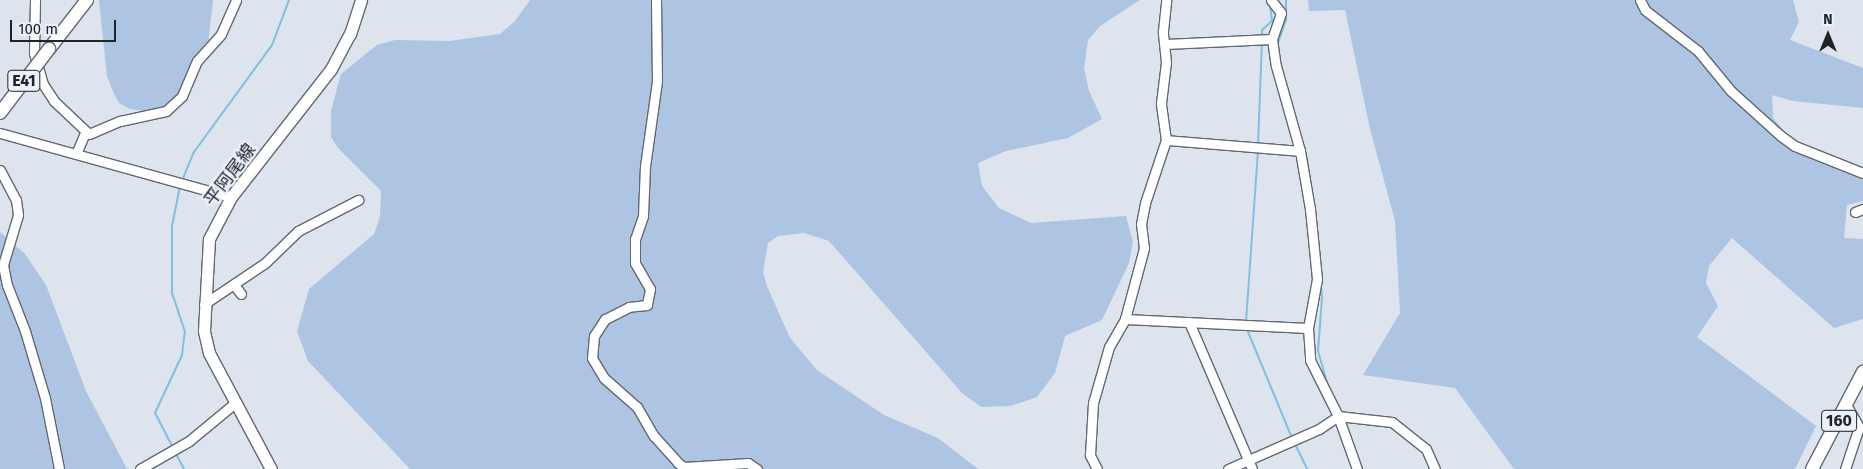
<!DOCTYPE html>
<meta charset="utf-8">
<style>
body{margin:0}
#map{position:relative;width:1863px;height:469px;overflow:hidden;background:#dde4ed;font-family:"Fira Sans","Noto Sans JP",sans-serif}
div>[style]{position:absolute}
[style*='--x']{left:calc(var(--x)*1px);top:calc(var(--y)*1px);width:calc(var(--w)*1px);rotate:calc(var(--a)*1deg)}
.green>*{inset:0;background:#adc4e2}
.stream>*{height:2px;margin:-1px;padding:0 1px;transform-origin:1px;border-radius:1px;background:#81bfe1}
.roads{filter:drop-shadow(1px 0 #626870) drop-shadow(-1px 0 #626870) drop-shadow(0 1px #626870) drop-shadow(0 -1px #626870)}
.minor>*{height:9px;margin:-4.5px;padding:0 4.5px;transform-origin:4.5px;border-radius:4.5px;background:#fff}
.major>*{height:11px;margin:-5.5px;padding:0 5.5px;transform-origin:5.5px;border-radius:5.5px;background:#fff}
.highway>*{height:12px;margin:-6px;padding:0 6px;transform-origin:6px;border-radius:6px;background:#fff}
.bridges{filter:drop-shadow(1px 0 #626870) drop-shadow(-1px 0 #626870) drop-shadow(0 1px #626870) drop-shadow(0 -1px #626870)}
.highway-bridge>*{height:12px;margin:-6px;padding:0 6px;transform-origin:6px;border-radius:6px;background:#fff}
span{translate:-50% -50%;white-space:nowrap;text-align:center;line-height:1.15;-webkit-text-stroke:4.5px #eaf1fb;paint-order:stroke}
.shield-label span{padding:1px 4px;background:#eaf1fb;border:1px solid;border-radius:4px;-webkit-text-stroke-width:0}
.shield-label{font-size:16px;color:#212327;font-weight:700}
.street-label{font-size:18px;color:#212327}
.north{position:absolute;left:1803px;top:10px;width:50px;height:50px;-webkit-text-stroke:4px #eaf1fb;paint-order:stroke;rotate:0deg;font-size:14px;font-weight:700;line-height:20px;text-align:center;color:#212327}
.north::after{content:'';display:block;margin:auto;width:18px;height:22px;background:#212327;clip-path:polygon(50% 0,100% 100%,50% 72%,0 100%)}
.scale{position:absolute;left:10px;top:20px;width:106px;height:22px;box-sizing:border-box;border:2px solid #212327;border-top:0;padding-left:6px;font-size:15px;line-height:18px;white-space:nowrap;color:#212327;-webkit-text-stroke:4px #eaf1fb;paint-order:stroke}
</style>
<div id="map">
<div class="green">
<div style="clip-path:polygon(99px 0,213px 0,208px 45px,181px 97px,157px 113px,130px 109px,119px 103px,114px 94px,107px 76px)"></div>
<div style="clip-path:polygon(530px 0,1140px 0,1100px 26px,1088px 40px,1084px 68px,1089px 91px,1102px 119px,1068px 138px,1006px 151px,978px 163px,982px 186px,999px 208px,1031px 223px,1126px 216px,1133px 242px,1129px 263px,1102px 320px,1065px 336px,1055px 373px,1037px 397px,1011px 406px,981px 407px,962px 393px,829px 241px,804px 233px,778px 236px,768px 243px,763px 272px,767px 286px,790px 338px,817px 370px,884px 415px,938px 438px,978px 469px,410px 469px,308px 361px,297px 331px,309px 289px,374px 234px,380px 217px,381px 191px,338px 148px,331px 137px,331px 111px,341px 74px,377px 45px,395px 40px,449px 41px,500px 34px,515px 21px)"></div>
<div style="clip-path:polygon(1308px 0,1793px 0,1799px 22px,1790px 40px,1863px 68px,1863px 108px,1793px 101px,1772px 95px,1773px 118px,1792px 140px,1863px 177px,1863px 201px,1847px 205px,1844px 238px,1863px 239px,1863px 319px,1834px 328px,1732px 238px,1709px 266px,1706px 283px,1718px 306px,1697px 337px,1816px 426px,1795px 469px,1514px 469px,1455px 388px,1363px 375px,1400px 313px,1395px 221px,1370px 129px,1345px 10px,1309px 11px)"></div>
<div style="clip-path:polygon(0 232px,25px 254px,46px 285px,86px 391px,127px 469px,0 469px)"></div>
</div>
<div class="stream">
<div style="--x:1262;--y:38;--w:8;--a:-90"></div>
<div style="--x:1262;--y:30;--w:13;--a:-42"></div>
<div style="--x:1272;--y:21;--w:16;--a:-97"></div>
<div style="--x:1277;--y:46;--w:28;--a:-71"></div>
<div style="--x:1286;--y:20;--w:20;--a:-90"></div>
<div style="--x:1289;--y:97;--w:65;--a:73.8"></div>
<div style="--x:1307;--y:159;--w:28;--a:82"></div>
<div style="--x:1258;--y:145;--w:103;--a:-87.8"></div>
<div style="--x:182;--y:181;--w:31;--a:-68"></div>
<div style="--x:194;--y:152;--w:132;--a:-53.9"></div>
<div style="--x:272;--y:45;--w:48;--a:-69.3"></div>
<div style="--x:1316;--y:229;--w:69;--a:85"></div>
<div style="--x:1322;--y:298;--w:53;--a:94.3"></div>
<div style="--x:1318;--y:351;--w:37;--a:74"></div>
<div style="--x:1246;--y:322;--w:172;--a:-86"></div>
<div style="--x:1246;--y:327;--w:120;--a:67.5"></div>
<div style="--x:1344;--y:420;--w:50;--a:70.1"></div>
<div style="--x:1295;--y:444;--w:28;--a:64"></div>
<div style="--x:173;--y:448;--w:39;--a:-117"></div>
<div style="--x:155;--y:413;--w:64;--a:-65"></div>
<div style="--x:182;--y:355;--w:23;--a:-83"></div>
<div style="--x:185;--y:332;--w:41;--a:-108.4"></div>
<div style="--x:172;--y:293;--w:67;--a:-90"></div>
<div style="--x:172;--y:226;--w:41;--a:-78.7"></div>
<div style="--x:175;--y:452;--w:19;--a:62"></div>
</div>
<div class="roads">
<div class="minor">
<div style="--x:35;--y:0;--w:53;--a:91.1"></div>
<div style="--x:34;--y:53;--w:32;--a:74"></div>
<div style="--x:43;--y:84;--w:20;--a:57"></div>
<div style="--x:54;--y:101;--w:48;--a:43.3"></div>
<div style="--x:89;--y:134;--w:34;--a:-23"></div>
<div style="--x:120;--y:121;--w:47;--a:-12.3"></div>
<div style="--x:166;--y:111;--w:22;--a:-43"></div>
<div style="--x:182;--y:96;--w:38;--a:-67"></div>
<div style="--x:197;--y:61;--w:36;--a:-48"></div>
<div style="--x:221;--y:34;--w:37;--a:-66"></div>
<div style="--x:656;--y:0;--w:81;--a:89.3"></div>
<div style="--x:657;--y:81;--w:86;--a:98"></div>
<div style="--x:645;--y:166;--w:50;--a:92.3"></div>
<div style="--x:643;--y:216;--w:24;--a:109"></div>
<div style="--x:635;--y:239;--w:24;--a:90"></div>
<div style="--x:635;--y:263;--w:30;--a:60"></div>
<div style="--x:650;--y:289;--w:16;--a:101"></div>
<div style="--x:647;--y:305;--w:18;--a:174"></div>
<div style="--x:629;--y:307;--w:27;--a:153"></div>
<div style="--x:605;--y:319;--w:20;--a:123"></div>
<div style="--x:594;--y:336;--w:22;--a:95"></div>
<div style="--x:592;--y:358;--w:23;--a:59"></div>
<div style="--x:604;--y:378;--w:44;--a:41.3"></div>
<div style="--x:637;--y:407;--w:34;--a:60"></div>
<div style="--x:654;--y:436;--w:36;--a:48"></div>
<div style="--x:678;--y:463;--w:7;--a:34"></div>
<div style="--x:684;--y:467;--w:64;--a:-3.6"></div>
<div style="--x:748;--y:463;--w:11;--a:34"></div>
<div style="--x:1271;--y:0;--w:16;--a:52"></div>
<div style="--x:1281;--y:13;--w:28;--a:109"></div>
<div style="--x:1272;--y:39;--w:27;--a:82"></div>
<div style="--x:1276;--y:66;--w:88;--a:74.2"></div>
<div style="--x:1300;--y:151;--w:59;--a:80.2"></div>
<div style="--x:1310;--y:209;--w:70;--a:84.3"></div>
<div style="--x:1317;--y:279;--w:50;--a:100.4"></div>
<div style="--x:1308;--y:328;--w:32;--a:86"></div>
<div style="--x:1310;--y:360;--w:63;--a:63.4"></div>
<div style="--x:1338;--y:416;--w:56;--a:70.3"></div>
<div style="--x:1640;--y:0;--w:11;--a:63"></div>
<div style="--x:1645;--y:10;--w:67;--a:37.7"></div>
<div style="--x:1698;--y:51;--w:52;--a:50.5"></div>
<div style="--x:1731;--y:91;--w:67;--a:42"></div>
<div style="--x:1781;--y:136;--w:17;--a:36"></div>
<div style="--x:1795;--y:146;--w:73;--a:21.7"></div>
<div style="--x:1165;--y:44;--w:107;--a:-2.7"></div>
<div style="--x:0;--y:133;--w:240;--a:15.5"></div>
<div style="--x:1166;--y:140;--w:134;--a:4.7"></div>
<div style="--x:76;--y:154;--w:23;--a:-67"></div>
<div style="--x:0;--y:170;--w:34;--a:62"></div>
<div style="--x:16;--y:200;--w:15;--a:82"></div>
<div style="--x:18;--y:215;--w:52;--a:106.7"></div>
<div style="--x:3;--y:265;--w:20;--a:79"></div>
<div style="--x:7;--y:285;--w:49;--a:68.6"></div>
<div style="--x:25;--y:331;--w:70;--a:73.4"></div>
<div style="--x:45;--y:398;--w:72;--a:78.8"></div>
<div style="--x:1855;--y:212;--w:9;--a:-21"></div>
<div style="--x:235;--y:286;--w:10;--a:53"></div>
<div style="--x:204;--y:304;--w:73;--a:-33.9"></div>
<div style="--x:265;--y:263;--w:46;--a:-44.1"></div>
<div style="--x:298;--y:231;--w:68;--a:-27.3"></div>
<div style="--x:1125;--y:319;--w:183;--a:2.8"></div>
<div style="--x:1189;--y:322;--w:160;--a:66.8"></div>
<div style="--x:140;--y:469;--w:56;--a:-29.7"></div>
<div style="--x:189;--y:441;--w:60;--a:-39.6"></div>
<div style="--x:1097;--y:469;--w:16;--a:-117"></div>
<div style="--x:1090;--y:455;--w:52;--a:-86.7"></div>
<div style="--x:1093;--y:403;--w:58;--a:-74.1"></div>
<div style="--x:1109;--y:347;--w:32;--a:-60"></div>
<div style="--x:1125;--y:319;--w:73;--a:-75"></div>
<div style="--x:1144;--y:248;--w:24;--a:-97"></div>
<div style="--x:1141;--y:224;--w:21;--a:-79"></div>
<div style="--x:1145;--y:203;--w:66;--a:-71.6"></div>
<div style="--x:1166;--y:140;--w:37;--a:-98"></div>
<div style="--x:1161;--y:103;--w:41;--a:-83"></div>
<div style="--x:1166;--y:62;--w:31;--a:-96"></div>
<div style="--x:1163;--y:31;--w:31;--a:-84"></div>
<div style="--x:1228;--y:469;--w:99;--a:-23.7"></div>
<div style="--x:1319;--y:429;--w:23;--a:-34"></div>
<div style="--x:1338;--y:416;--w:54;--a:6.3"></div>
<div style="--x:1392;--y:422;--w:43;--a:38.5"></div>
<div style="--x:1426;--y:449;--w:22;--a:66"></div>
<div style="--x:1845;--y:469;--w:44;--a:-71.6"></div>
<div style="--x:1859;--y:427;--w:24;--a:-120"></div>
</div>
<div class="major">
<div style="--x:271;--y:469;--w:132;--a:-118.1"></div>
<div style="--x:209;--y:353;--w:23;--a:-103"></div>
<div style="--x:204;--y:331;--w:92;--a:-86.9"></div>
<div style="--x:209;--y:239;--w:47;--a:-62.4"></div>
<div style="--x:231;--y:197;--w:162;--a:-52"></div>
<div style="--x:331;--y:69;--w:40;--a:-62"></div>
<div style="--x:350;--y:34;--w:36;--a:-72"></div>
</div>
<div class="highway">
<div style="--x:49;--y:49;--w:62;--a:-52.2"></div>
<div style="--x:1812;--y:469;--w:110;--a:-62.3"></div>
</div>
</div>
<div class="bridges">
<div class="highway-bridge">
<div style="--x:0;--y:113;--w:81;--a:-52.6"></div>
</div>
</div>
<div class="shield-label">
<span style="left:24px;top:81px">E41</span>
<span style="left:1839px;top:421px">160</span>
</div>
<div class="street-label">
<span style="left:230px;top:175px;rotate:-53deg">平阿尾線</span>
</div>
<div class="north">N</div>
<div class="scale">100 m</div>
</div>
